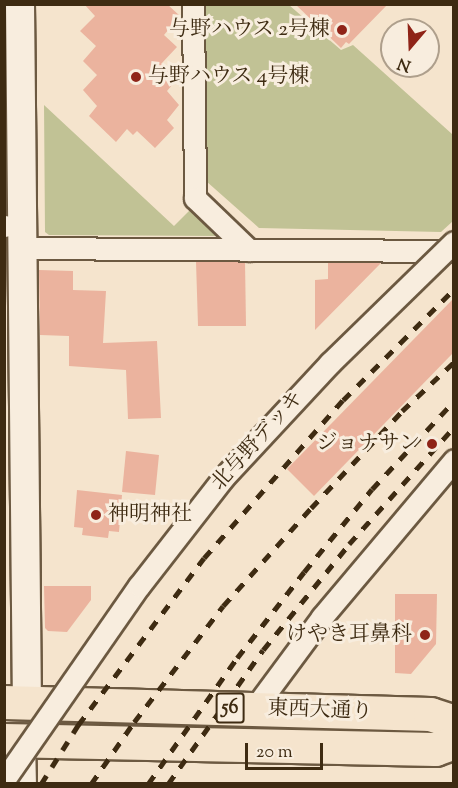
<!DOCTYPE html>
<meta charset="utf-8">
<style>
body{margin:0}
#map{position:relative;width:458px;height:788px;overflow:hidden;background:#f5e4cd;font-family:"Sorts Mill Goudy","Noto Serif JP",serif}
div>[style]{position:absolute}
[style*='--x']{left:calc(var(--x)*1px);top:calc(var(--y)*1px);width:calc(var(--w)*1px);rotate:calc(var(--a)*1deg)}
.green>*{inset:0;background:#c1c295}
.building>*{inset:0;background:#ebb39e}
.roads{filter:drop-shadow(2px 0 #6c5941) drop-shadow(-2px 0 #6c5941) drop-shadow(0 2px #6c5941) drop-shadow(0 -2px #6c5941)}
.street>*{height:21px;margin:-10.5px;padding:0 10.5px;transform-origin:10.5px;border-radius:10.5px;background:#f8edde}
.secondary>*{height:28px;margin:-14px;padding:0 14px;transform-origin:14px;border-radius:14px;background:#f8edde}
.primary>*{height:33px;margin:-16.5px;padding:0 16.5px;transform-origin:16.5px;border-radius:16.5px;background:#f5e4cd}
.rail>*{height:4.5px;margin-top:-2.25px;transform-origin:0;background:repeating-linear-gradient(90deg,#3e2b12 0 10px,transparent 0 20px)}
.bridges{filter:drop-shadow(2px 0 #6c5941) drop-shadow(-2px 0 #6c5941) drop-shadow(0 2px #6c5941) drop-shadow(0 -2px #6c5941)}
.street-bridge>*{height:21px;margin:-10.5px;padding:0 10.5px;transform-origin:10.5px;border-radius:10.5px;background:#f8edde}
.dots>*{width:16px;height:16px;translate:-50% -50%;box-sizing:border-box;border:3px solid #f8edde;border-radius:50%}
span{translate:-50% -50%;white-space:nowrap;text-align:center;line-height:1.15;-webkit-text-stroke:6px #f8edde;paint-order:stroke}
.shield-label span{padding:2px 4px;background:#f8edde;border:2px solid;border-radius:4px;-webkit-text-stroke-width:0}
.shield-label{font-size:20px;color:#3e2b12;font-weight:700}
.poi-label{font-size:21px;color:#3e2b12}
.right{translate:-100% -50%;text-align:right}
.left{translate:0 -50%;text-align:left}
.street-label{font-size:21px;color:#3e2b12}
.frame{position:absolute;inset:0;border:6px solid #3e2b12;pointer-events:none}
.north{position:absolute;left:380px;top:18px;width:60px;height:60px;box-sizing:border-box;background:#f8edde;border:2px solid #ae9f8c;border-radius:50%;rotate:199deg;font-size:16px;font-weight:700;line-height:24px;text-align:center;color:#3e2b12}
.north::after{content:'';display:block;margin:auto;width:21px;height:27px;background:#8f2418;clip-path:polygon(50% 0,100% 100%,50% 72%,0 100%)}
.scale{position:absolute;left:245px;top:743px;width:78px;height:27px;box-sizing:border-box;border:3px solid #3e2b12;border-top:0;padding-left:8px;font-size:18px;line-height:21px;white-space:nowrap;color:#3e2b12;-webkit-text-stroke:4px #f8edde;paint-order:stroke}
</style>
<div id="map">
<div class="green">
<div style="clip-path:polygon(201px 5px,289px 5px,341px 50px,353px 45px,452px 134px,453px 221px,441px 232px,259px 228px,206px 181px)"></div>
<div style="clip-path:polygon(44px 105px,174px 226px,190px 210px,218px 236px,49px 235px,45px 232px)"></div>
</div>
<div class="building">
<div style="clip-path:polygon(84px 4px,167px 4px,180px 16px,164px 35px,177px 47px,161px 64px,178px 78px,167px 91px,179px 105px,167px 120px,174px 128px,155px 148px,137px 131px,133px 135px,127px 129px,116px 142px,89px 116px,97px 106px,83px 90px,97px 75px,83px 61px,96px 46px,80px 31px,95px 16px)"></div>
<div style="clip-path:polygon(295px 4px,388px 4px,349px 44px,346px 42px,341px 48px)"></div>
<div style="clip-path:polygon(196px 262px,245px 262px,246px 326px,198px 326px)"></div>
<div style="clip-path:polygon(328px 263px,381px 263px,315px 330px,315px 280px,328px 279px)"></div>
<div style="clip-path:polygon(39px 270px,73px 271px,73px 290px,106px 291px,103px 343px,157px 341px,161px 418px,128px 419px,126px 370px,69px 366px,69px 336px,40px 335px)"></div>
<div style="clip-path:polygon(453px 299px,453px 353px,314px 496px,287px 469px)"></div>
<div style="clip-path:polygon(126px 451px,159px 455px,155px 495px,122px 492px)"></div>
<div style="clip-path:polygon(77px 490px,122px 495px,119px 532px,109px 531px,108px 538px,82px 535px,83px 528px,74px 527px)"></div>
<div style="clip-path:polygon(44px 586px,91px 586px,91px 600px,67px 632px,48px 631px,45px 628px)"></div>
<div style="clip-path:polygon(395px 594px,437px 594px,436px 644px,411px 674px,395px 673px)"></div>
</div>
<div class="roads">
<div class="street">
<div style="--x:193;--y:4;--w:194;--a:89.4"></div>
<div style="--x:195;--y:198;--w:75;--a:43.9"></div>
<div style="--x:4;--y:226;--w:1;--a:0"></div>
<div style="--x:23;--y:248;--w:431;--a:0.4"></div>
<div style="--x:254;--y:709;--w:114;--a:-53.5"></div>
<div style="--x:322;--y:617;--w:205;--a:-49.9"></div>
<div style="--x:24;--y:741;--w:43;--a:88.7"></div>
</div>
<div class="secondary">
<div style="--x:20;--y:4;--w:698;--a:89.43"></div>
</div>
<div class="primary">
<div style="--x:4;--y:702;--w:426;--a:1.6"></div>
<div style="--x:430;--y:714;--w:25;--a:18"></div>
<div style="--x:4;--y:740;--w:431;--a:1.2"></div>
<div style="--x:435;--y:749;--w:20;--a:-20"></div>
</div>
</div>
<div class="rail">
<div style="--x:41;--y:784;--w:70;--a:-57.9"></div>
<div style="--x:78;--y:725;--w:209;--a:-53"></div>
<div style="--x:204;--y:558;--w:210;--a:-48.7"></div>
<div style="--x:343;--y:400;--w:157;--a:-45"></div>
<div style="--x:91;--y:784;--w:75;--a:-55.3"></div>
<div style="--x:134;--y:722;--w:146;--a:-52.5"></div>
<div style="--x:223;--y:606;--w:132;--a:-48.1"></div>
<div style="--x:311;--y:508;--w:133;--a:-46.8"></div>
<div style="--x:402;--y:411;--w:71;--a:-43.3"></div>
<div style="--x:148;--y:784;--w:154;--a:-54.8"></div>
<div style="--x:237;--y:658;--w:109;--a:-52.1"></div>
<div style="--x:304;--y:572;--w:107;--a:-50.7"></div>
<div style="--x:372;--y:489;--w:120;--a:-47"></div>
<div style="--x:168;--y:784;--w:164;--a:-54.7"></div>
<div style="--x:263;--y:650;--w:136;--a:-50.9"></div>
<div style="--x:349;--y:544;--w:157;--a:-48.1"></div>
</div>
<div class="bridges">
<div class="street-bridge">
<div style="--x:4;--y:780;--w:236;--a:-55.2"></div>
<div style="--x:139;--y:586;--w:137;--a:-52.1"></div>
<div style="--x:223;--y:478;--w:157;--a:-47.1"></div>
<div style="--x:330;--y:363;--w:173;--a:-44.3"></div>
</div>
</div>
<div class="dots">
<div style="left:342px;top:30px;background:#8f2418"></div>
<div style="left:136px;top:77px;background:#8f2418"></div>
<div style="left:432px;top:444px;background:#8f2418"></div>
<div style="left:96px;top:515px;background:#8f2418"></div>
<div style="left:425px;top:635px;background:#8f2418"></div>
</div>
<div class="shield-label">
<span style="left:230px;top:708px">56</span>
</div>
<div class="poi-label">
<span class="right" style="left:330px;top:30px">与野ハウス 2号棟</span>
<span class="left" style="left:148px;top:77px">与野ハウス 4号棟</span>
<span class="right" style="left:420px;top:444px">ジョナサン</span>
<span class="left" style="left:108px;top:515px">神明神社</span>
<span class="right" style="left:412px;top:635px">けやき耳鼻科</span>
</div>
<div class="street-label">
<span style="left:258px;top:441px;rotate:-48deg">北与野デッキ</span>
<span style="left:320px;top:711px;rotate:2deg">東西大通り</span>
</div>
<div class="frame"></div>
<div class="north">N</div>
<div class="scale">20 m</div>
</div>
